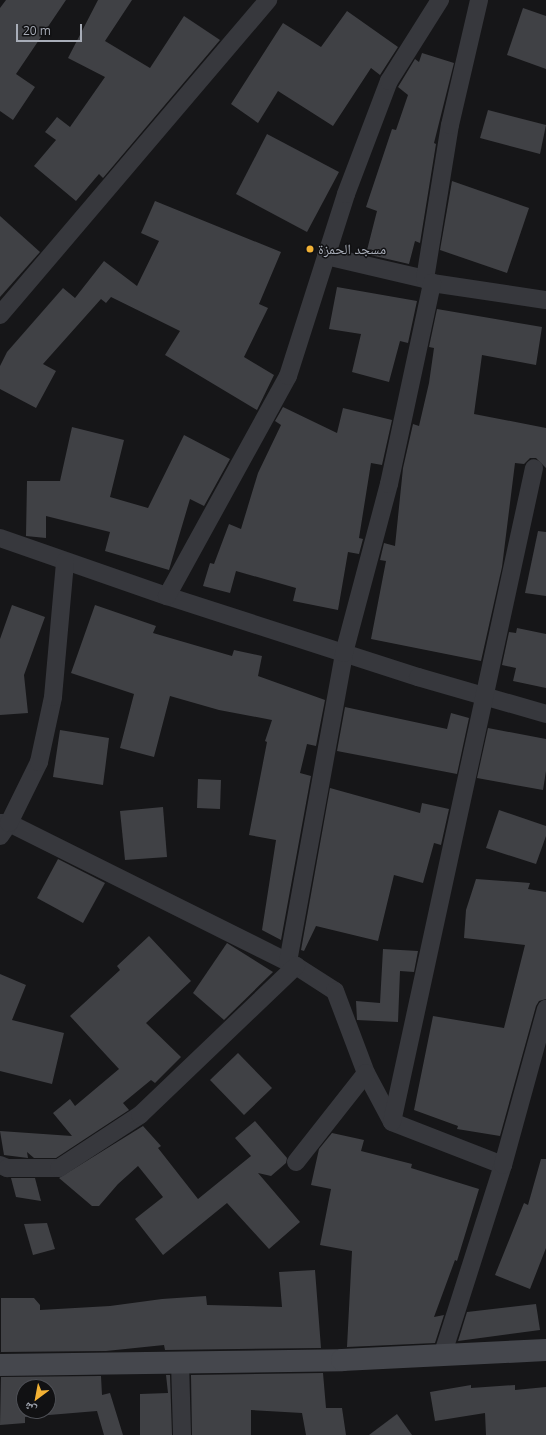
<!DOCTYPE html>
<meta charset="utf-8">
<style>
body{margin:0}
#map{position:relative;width:546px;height:1435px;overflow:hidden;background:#161618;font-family:"Open Sans","Noto Naskh Arabic",sans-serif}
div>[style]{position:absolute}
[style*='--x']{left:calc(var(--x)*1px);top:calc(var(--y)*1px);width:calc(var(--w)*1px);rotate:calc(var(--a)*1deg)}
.building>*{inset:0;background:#404145}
.street>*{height:18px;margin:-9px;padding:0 9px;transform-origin:9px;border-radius:9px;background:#37383d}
.secondary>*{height:22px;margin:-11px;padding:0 11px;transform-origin:11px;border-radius:11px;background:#45474d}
.dots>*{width:11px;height:11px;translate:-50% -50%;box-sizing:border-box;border:2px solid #111113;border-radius:50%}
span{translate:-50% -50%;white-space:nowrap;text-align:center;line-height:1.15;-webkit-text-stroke:3px #111113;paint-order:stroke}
.poi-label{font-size:14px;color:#a8adb8}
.left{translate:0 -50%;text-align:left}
.north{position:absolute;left:16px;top:1379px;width:40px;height:40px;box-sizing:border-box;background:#111113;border:1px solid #4d4f55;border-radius:50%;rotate:212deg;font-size:11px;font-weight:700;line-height:16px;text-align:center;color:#a8adb8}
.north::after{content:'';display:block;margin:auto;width:14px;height:18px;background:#f2b134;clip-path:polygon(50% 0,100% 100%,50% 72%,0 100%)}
.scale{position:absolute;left:16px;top:24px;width:66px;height:18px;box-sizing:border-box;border:2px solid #a8adb8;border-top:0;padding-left:5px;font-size:12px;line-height:14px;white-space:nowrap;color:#a8adb8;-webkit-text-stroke:3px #111113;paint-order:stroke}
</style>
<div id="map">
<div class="building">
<div style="clip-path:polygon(6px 0,66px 0,16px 74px,35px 87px,13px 120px,0 111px,0 8px)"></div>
<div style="clip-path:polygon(98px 0,132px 0,105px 41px,150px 68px,184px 16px,220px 40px,103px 178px,99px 174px,76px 201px,34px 166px,56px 140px,45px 132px,57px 117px,70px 127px,105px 77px,68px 58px)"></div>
<div style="clip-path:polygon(523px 8px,546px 16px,546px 69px,507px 55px)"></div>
<div style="clip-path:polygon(347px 11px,398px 47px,380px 75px,371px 68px,333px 126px,278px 91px,258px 123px,231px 104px,283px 23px,321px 47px)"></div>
<div style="clip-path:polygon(422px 53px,454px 63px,434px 143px,436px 144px,420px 243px,415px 241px,409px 264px,366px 254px,377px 211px,366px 207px,392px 129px,396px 130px,408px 95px,398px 87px,415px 59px,419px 62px)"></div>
<div style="clip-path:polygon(488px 110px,546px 125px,540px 154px,480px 138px)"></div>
<div style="clip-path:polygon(267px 134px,339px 172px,307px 232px,236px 194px)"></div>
<div style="clip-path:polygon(452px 181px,529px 208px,507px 273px,440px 250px)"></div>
<div style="clip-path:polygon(155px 201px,281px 252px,259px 304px,268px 308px,244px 357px,274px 375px,257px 410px,165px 355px,180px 331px,111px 297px,106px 303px,101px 299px,43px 364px,56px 371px,36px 408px,0 389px,0 366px,7px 352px,63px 288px,75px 298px,104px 261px,137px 286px,159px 241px,141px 233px)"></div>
<div style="clip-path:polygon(0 216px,40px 252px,0 297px)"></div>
<div style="clip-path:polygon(337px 287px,417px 301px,408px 343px,400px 341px,389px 382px,352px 372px,361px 334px,329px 329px)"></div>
<div style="clip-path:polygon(437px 309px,542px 327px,536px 365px,482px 355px,474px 414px,546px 428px,546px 468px,536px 458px,530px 458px,524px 464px,515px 463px,502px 567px,481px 661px,371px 639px,386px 561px,380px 560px,384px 543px,395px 546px,403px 468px,413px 424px,419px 426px,429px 383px,434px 348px,429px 347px)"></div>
<div style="clip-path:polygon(283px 407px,337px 433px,343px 408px,392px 420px,382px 465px,371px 463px,359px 538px,363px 539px,359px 554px,348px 552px,338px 610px,293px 601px,296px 588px,236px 571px,230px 593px,203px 586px,210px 563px,214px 564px,229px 524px,241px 529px,258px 473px,281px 425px,275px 421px)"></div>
<div style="clip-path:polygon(72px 427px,124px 440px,110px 497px,148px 508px,184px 435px,230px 459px,204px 506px,190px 499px,169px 570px,105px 551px,110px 532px,46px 516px,46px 538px,26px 536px,27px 481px,60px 481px)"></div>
<div style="clip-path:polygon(538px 531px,546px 532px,546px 596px,525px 593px)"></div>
<div style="clip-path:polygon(12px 605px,45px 617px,24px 675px,28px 713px,0 715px,0 639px)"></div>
<div style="clip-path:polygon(95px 605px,156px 626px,153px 633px,232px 656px,234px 650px,262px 656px,258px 676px,325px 700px,316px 746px,307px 744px,300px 773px,311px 776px,281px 940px,262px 930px,276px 840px,249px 835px,267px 742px,265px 741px,272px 720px,219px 710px,170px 696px,154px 757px,120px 748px,134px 694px,71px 673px)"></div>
<div style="clip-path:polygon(517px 628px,546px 634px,546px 688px,513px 681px,516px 668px,502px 665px,509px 632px,516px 633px)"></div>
<div style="clip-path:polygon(345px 707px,447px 729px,451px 713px,469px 718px,457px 774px,337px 751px)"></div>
<div style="clip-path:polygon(488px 728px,546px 739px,546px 771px,543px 790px,477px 778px)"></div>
<div style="clip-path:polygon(60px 730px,109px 738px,103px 785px,53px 777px)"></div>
<div style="clip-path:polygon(198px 779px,221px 780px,220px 809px,197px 808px)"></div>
<div style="clip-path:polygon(330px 788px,420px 813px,422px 803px,449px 809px,441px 845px,434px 843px,423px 883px,394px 875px,378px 941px,316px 926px,304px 951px,301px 950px)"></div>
<div style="clip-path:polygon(163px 807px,167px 857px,125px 860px,120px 811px)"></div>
<div style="clip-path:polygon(499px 810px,546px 826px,546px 836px,536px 864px,486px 848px)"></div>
<div style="clip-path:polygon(58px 859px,105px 883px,83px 923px,37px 898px)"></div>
<div style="clip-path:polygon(476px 879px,530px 883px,528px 889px,546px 892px,546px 999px,539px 1001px,536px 1006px,500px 1136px,457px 1129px,458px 1126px,414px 1110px,433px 1016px,504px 1028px,525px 945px,464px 938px,466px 910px)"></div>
<div style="clip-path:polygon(149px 936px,191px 981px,146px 1023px,181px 1057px,155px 1083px,151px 1080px,123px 1103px,129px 1110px,56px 1158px,34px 1158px,27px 1152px,28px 1158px,4px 1155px,0 1131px,72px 1136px,53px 1113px,70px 1099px,75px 1106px,119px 1069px,70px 1016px,120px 970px,117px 966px)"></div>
<div style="clip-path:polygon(227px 943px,273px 972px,224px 1020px,193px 993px)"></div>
<div style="clip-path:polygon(383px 949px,418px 951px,414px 972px,400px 971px,398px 1022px,357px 1020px,356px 1001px,380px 1003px)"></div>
<div style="clip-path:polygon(0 974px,26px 985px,12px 1020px,64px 1033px,52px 1084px,0 1071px)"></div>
<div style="clip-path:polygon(238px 1053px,272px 1088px,244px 1115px,210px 1080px)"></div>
<div style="clip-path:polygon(255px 1121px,287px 1158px,286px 1163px,271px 1176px,258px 1173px,300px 1222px,269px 1249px,227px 1203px,163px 1255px,135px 1219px,163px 1197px,138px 1166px,118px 1184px,99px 1206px,92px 1206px,59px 1178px,143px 1126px,161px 1146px,158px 1148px,198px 1199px,251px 1156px,235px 1138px)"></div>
<div style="clip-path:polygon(332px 1133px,364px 1140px,361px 1151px,412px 1164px,411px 1168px,479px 1189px,457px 1261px,455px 1260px,434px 1317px,444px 1315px,435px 1343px,347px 1347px,352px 1251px,320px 1245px,331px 1189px,311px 1185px,319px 1149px)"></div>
<div style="clip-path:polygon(541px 1159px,546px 1159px,546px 1248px,530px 1289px,495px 1275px,524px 1203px,528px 1205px)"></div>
<div style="clip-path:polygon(11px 1178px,35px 1178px,41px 1201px,16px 1197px)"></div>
<div style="clip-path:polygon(47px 1223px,55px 1249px,33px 1255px,24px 1224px)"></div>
<div style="clip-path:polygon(315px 1270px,321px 1348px,165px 1350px,164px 1345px,106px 1351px,1px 1352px,1px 1298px,34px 1298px,40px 1305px,40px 1310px,110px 1306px,162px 1299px,206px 1296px,207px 1305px,282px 1307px,279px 1272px)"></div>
<div style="clip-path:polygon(536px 1304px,540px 1330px,458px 1341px,467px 1312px)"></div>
<div style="clip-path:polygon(323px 1373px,326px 1408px,342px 1408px,346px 1435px,306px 1435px,302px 1413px,251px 1410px,251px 1435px,192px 1435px,191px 1375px)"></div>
<div style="clip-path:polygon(166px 1375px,170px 1375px,172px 1435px,140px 1435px,140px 1394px,168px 1393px)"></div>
<div style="clip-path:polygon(evenodd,101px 1376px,102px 1395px,110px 1393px,123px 1435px,104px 1435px,97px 1411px,25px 1417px,25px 1423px,0 1425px,1px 1377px,101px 1376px,24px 1387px,48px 1387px,48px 1411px,24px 1411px,24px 1387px)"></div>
<div style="clip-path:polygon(471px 1385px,471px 1388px,515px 1385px,515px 1390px,546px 1387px,546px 1435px,486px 1435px,485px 1413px,435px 1421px,430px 1392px)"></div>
<div style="clip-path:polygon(397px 1414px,412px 1435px,369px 1435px)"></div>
</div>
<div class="street">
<div style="--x:326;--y:256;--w:102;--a:13.1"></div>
<div style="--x:425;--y:279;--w:8;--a:30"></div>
<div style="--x:432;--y:283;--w:115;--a:8.5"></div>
<div style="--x:425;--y:279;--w:156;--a:-80.8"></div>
<div style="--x:450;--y:125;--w:128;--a:-76.9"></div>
<div style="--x:0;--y:315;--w:414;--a:-49.6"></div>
<div style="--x:0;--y:538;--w:177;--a:19.2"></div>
<div style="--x:167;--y:596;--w:264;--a:17.9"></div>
<div style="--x:418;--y:677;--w:133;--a:16.1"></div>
<div style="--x:167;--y:596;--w:251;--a:-61.2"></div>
<div style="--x:288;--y:376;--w:191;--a:-72.3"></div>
<div style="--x:346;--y:194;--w:121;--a:-69.2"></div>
<div style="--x:389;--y:81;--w:96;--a:-57.8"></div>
<div style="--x:0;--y:823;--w:9;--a:0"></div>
<div style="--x:9;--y:823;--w:321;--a:26.5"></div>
<div style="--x:296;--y:966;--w:46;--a:32.7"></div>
<div style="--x:335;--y:991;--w:88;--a:69.3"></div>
<div style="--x:366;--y:1073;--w:55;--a:62"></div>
<div style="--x:392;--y:1122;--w:119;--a:21.2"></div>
<div style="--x:0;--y:836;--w:16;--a:-55"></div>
<div style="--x:9;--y:823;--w:68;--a:-63.8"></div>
<div style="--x:39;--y:762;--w:66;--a:-77.8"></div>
<div style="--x:53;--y:697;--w:136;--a:-84.9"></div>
<div style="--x:288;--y:962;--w:314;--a:-79.7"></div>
<div style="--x:344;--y:653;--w:175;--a:-75.1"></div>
<div style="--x:389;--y:484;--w:206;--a:-77.9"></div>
<div style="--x:392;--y:1122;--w:669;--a:-77.75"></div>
<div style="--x:296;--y:1162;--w:113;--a:-51.8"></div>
<div style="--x:0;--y:1165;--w:8;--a:23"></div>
<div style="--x:7;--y:1168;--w:52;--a:0"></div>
<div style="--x:59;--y:1168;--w:97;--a:-33.2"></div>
<div style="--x:140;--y:1115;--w:216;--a:-43.7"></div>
<div style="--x:442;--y:1356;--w:201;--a:-72.3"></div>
<div style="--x:503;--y:1165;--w:162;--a:-74.6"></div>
<div style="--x:180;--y:1362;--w:73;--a:88.4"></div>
</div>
<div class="secondary">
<div style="--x:0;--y:1365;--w:342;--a:-0.8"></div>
<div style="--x:342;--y:1360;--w:204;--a:-2.8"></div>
</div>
<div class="dots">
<div style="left:310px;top:249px;background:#f2b134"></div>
</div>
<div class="poi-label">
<span class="left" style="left:318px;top:249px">مسجد الحمزة</span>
</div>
<div class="north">ش</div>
<div class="scale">20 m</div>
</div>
